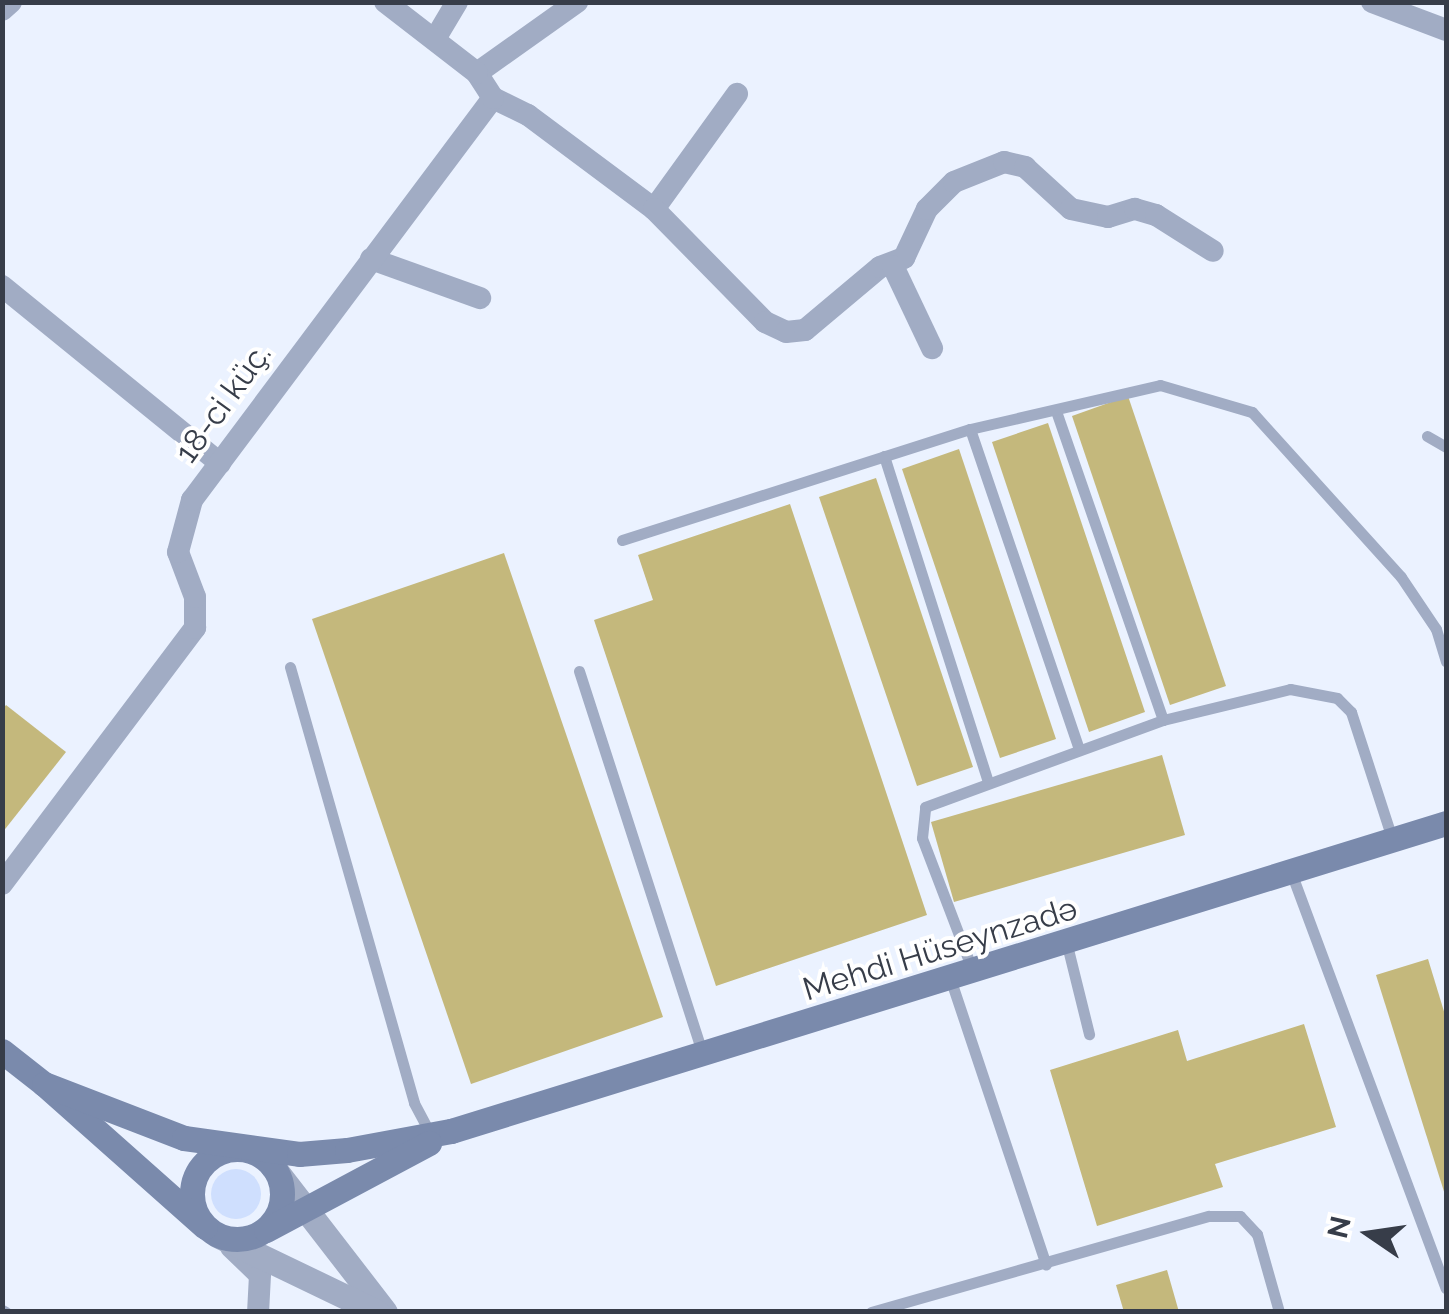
<!DOCTYPE html>
<meta charset="utf-8">
<style>
body{margin:0}
#map{position:relative;width:1449px;height:1314px;overflow:hidden;background:#ebf2ff;font-family:Raleway,sans-serif}
div>[style]{position:absolute}
[style*='--x']{left:calc(var(--x)*1px);top:calc(var(--y)*1px);width:calc(var(--w)*1px);rotate:calc(var(--a)*1deg)}
.green>*{inset:0;background:#cfdffe}
.round{border-radius:50%}
.building>*{inset:0;background:#c4b87c}
.service>*{height:11px;margin:-5.5px;padding:0 5.5px;transform-origin:5.5px;border-radius:5.5px;background:#a1acc4}
.minor>*{height:22px;margin:-11px;padding:0 11px;transform-origin:11px;border-radius:11px;background:#a1acc4}
.tertiary>*{height:25px;margin:-12.5px;padding:0 12.5px;transform-origin:12.5px;border-radius:12.5px;background:#a1acc4}
.secondary>*{height:25px;margin:-12.5px;padding:0 12.5px;transform-origin:12.5px;border-radius:12.5px;background:#7a8aac}
.secondary>.ring{margin:-12.5px;padding:0;box-sizing:content-box;background:none;border:25px solid #7a8aac;border-radius:50%}
span{translate:-50% -50%;white-space:nowrap;text-align:center;line-height:1.15;-webkit-text-stroke:8px #fff;paint-order:stroke}
.street-label{font-size:32px;color:#373d49}
.frame{position:absolute;inset:0;border:5px solid #373d49;pointer-events:none}
.north{position:absolute;left:1319px;top:1184px;width:100px;height:100px;-webkit-text-stroke:8px #fff;paint-order:stroke;rotate:283deg;font-size:28px;font-weight:700;line-height:40px;text-align:center;color:#373d49}
.north::after{content:'';display:block;margin:auto;width:35px;height:45px;background:#373d49;clip-path:polygon(50% 0,100% 100%,50% 72%,0 100%)}
</style>
<div id="map">
<div class="green">
<div class="round" style="left:211px;top:1169px;width:50px;height:50px"></div>
</div>
<div class="building">
<div style="clip-path:polygon(1128px 396px,1226px 686px,1170px 705px,1072px 416px)"></div>
<div style="clip-path:polygon(1048px 423px,1145px 712px,1089px 732px,992px 442px)"></div>
<div style="clip-path:polygon(959px 449px,1056px 739px,1000px 758px,902px 469px)"></div>
<div style="clip-path:polygon(876px 478px,973px 767px,917px 786px,819px 497px)"></div>
<div style="clip-path:polygon(790px 504px,927px 915px,716px 986px,594px 620px,653px 600px,638px 555px)"></div>
<div style="clip-path:polygon(504px 553px,663px 1017px,471px 1084px,312px 619px)"></div>
<div style="clip-path:polygon(6px 705px,66px 752px,2px 833px,2px 710px)"></div>
<div style="clip-path:polygon(1162px 755px,1185px 835px,954px 902px,931px 822px)"></div>
<div style="clip-path:polygon(1428px 959px,1446px 1018px,1446px 1198px,1376px 975px)"></div>
<div style="clip-path:polygon(1304px 1024px,1336px 1127px,1215px 1164px,1223px 1187px,1097px 1226px,1050px 1070px,1178px 1030px,1187px 1061px)"></div>
<div style="clip-path:polygon(1167px 1270px,1179px 1312px,1124px 1312px,1116px 1285px)"></div>
</div>
<div class="service">
<div style="--x:1056;--y:411;--w:327;--a:70.9"></div>
<div style="--x:970;--y:429;--w:339;--a:71.2"></div>
<div style="--x:1427;--y:436;--w:22;--a:30"></div>
<div style="--x:884;--y:456;--w:341;--a:72.3"></div>
<div style="--x:622;--y:540;--w:365;--a:-17.7"></div>
<div style="--x:970;--y:429;--w:195;--a:-13"></div>
<div style="--x:1160;--y:385;--w:96;--a:16.4"></div>
<div style="--x:1252;--y:412;--w:222;--a:47.9"></div>
<div style="--x:1401;--y:577;--w:63;--a:56.1"></div>
<div style="--x:1436;--y:629;--w:34;--a:73"></div>
<div style="--x:290;--y:667;--w:453;--a:74.1"></div>
<div style="--x:414;--y:1103;--w:36;--a:62"></div>
<div style="--x:579;--y:671;--w:404;--a:72.1"></div>
<div style="--x:1292;--y:875;--w:441;--a:69.6"></div>
<div style="--x:1067;--y:945;--w:92;--a:76.1"></div>
<div style="--x:972;--y:969;--w:140;--a:-110.9"></div>
<div style="--x:922;--y:838;--w:31;--a:-84"></div>
<div style="--x:925;--y:807;--w:253;--a:-20.1"></div>
<div style="--x:1163;--y:720;--w:131;--a:-13.7"></div>
<div style="--x:1290;--y:689;--w:48;--a:10.8"></div>
<div style="--x:1337;--y:698;--w:20;--a:45"></div>
<div style="--x:1351;--y:712;--w:136;--a:72"></div>
<div style="--x:951;--y:981;--w:299;--a:71.5"></div>
<div style="--x:2;--y:1310;--w:4;--a:27"></div>
<div style="--x:871;--y:1312;--w:351;--a:-15.9"></div>
<div style="--x:1209;--y:1216;--w:31;--a:0"></div>
<div style="--x:1240;--y:1216;--w:25;--a:47"></div>
<div style="--x:1257;--y:1234;--w:81;--a:74.2"></div>
</div>
<div class="minor">
<div style="--x:1372;--y:2;--w:79;--a:20.7"></div>
<div style="--x:2;--y:10;--w:12;--a:-42"></div>
<div style="--x:435;--y:39;--w:43;--a:-59.3"></div>
<div style="--x:477;--y:73;--w:123;--a:-35.4"></div>
<div style="--x:493;--y:98;--w:39;--a:26"></div>
<div style="--x:528;--y:115;--w:157;--a:36.7"></div>
<div style="--x:654;--y:209;--w:142;--a:-54.2"></div>
<div style="--x:654;--y:209;--w:158;--a:45.5"></div>
<div style="--x:765;--y:322;--w:23;--a:25"></div>
<div style="--x:786;--y:332;--w:19;--a:-6"></div>
<div style="--x:805;--y:330;--w:98;--a:-40"></div>
<div style="--x:880;--y:267;--w:26;--a:-21"></div>
<div style="--x:904;--y:258;--w:54;--a:-64.9"></div>
<div style="--x:927;--y:209;--w:38;--a:-45"></div>
<div style="--x:954;--y:182;--w:54;--a:-21.8"></div>
<div style="--x:1004;--y:162;--w:22;--a:13"></div>
<div style="--x:1025;--y:167;--w:62;--a:42.4"></div>
<div style="--x:1071;--y:209;--w:38;--a:12"></div>
<div style="--x:1108;--y:217;--w:28;--a:-17"></div>
<div style="--x:1135;--y:209;--w:22;--a:16"></div>
<div style="--x:1156;--y:215;--w:67;--a:32.3"></div>
<div style="--x:371;--y:259;--w:116;--a:19.7"></div>
<div style="--x:893;--y:266;--w:91;--a:64.6"></div>
<div style="--x:2;--y:286;--w:281;--a:39.1"></div>
<div style="--x:2;--y:884;--w:321;--a:-53"></div>
<div style="--x:195;--y:628;--w:31;--a:-90"></div>
<div style="--x:195;--y:597;--w:48;--a:-110.7"></div>
<div style="--x:178;--y:552;--w:54;--a:-74.9"></div>
<div style="--x:192;--y:500;--w:502;--a:-53.18"></div>
<div style="--x:493;--y:98;--w:30;--a:-123"></div>
<div style="--x:477;--y:73;--w:116;--a:-142.3"></div>
<div style="--x:231;--y:1247;--w:40;--a:44"></div>
<div style="--x:260;--y:1275;--w:37;--a:93"></div>
</div>
<div class="tertiary">
<div style="--x:273;--y:1167;--w:183;--a:52.3"></div>
<div style="--x:217;--y:1235;--w:178;--a:25.7"></div>
</div>
<div class="secondary">
<div style="--x:2;--y:1051;--w:53;--a:38.2"></div>
<div class="ring" style="left:192px;top:1149px;width:65px;height:65px"></div>
<div style="--x:205;--y:1227;--w:215;--a:-138.4"></div>
<div style="--x:44;--y:1084;--w:150;--a:21.1"></div>
<div style="--x:184;--y:1138;--w:116;--a:7.9"></div>
<div style="--x:299;--y:1154;--w:48;--a:-4.8"></div>
<div style="--x:347;--y:1150;--w:106;--a:-10.4"></div>
<div style="--x:451;--y:1131;--w:1042;--a:-17.2"></div>
<div style="--x:266;--y:1230;--w:185;--a:-28.1"></div>
</div>
<div class="street-label">
<span style="left:223px;top:403px;rotate:-54deg">18-ci küç.</span>
<span style="left:940px;top:949px;rotate:-17deg">Mehdi Hüseynzadə</span>
</div>
<div class="frame"></div>
<div class="north">N</div>
</div>
